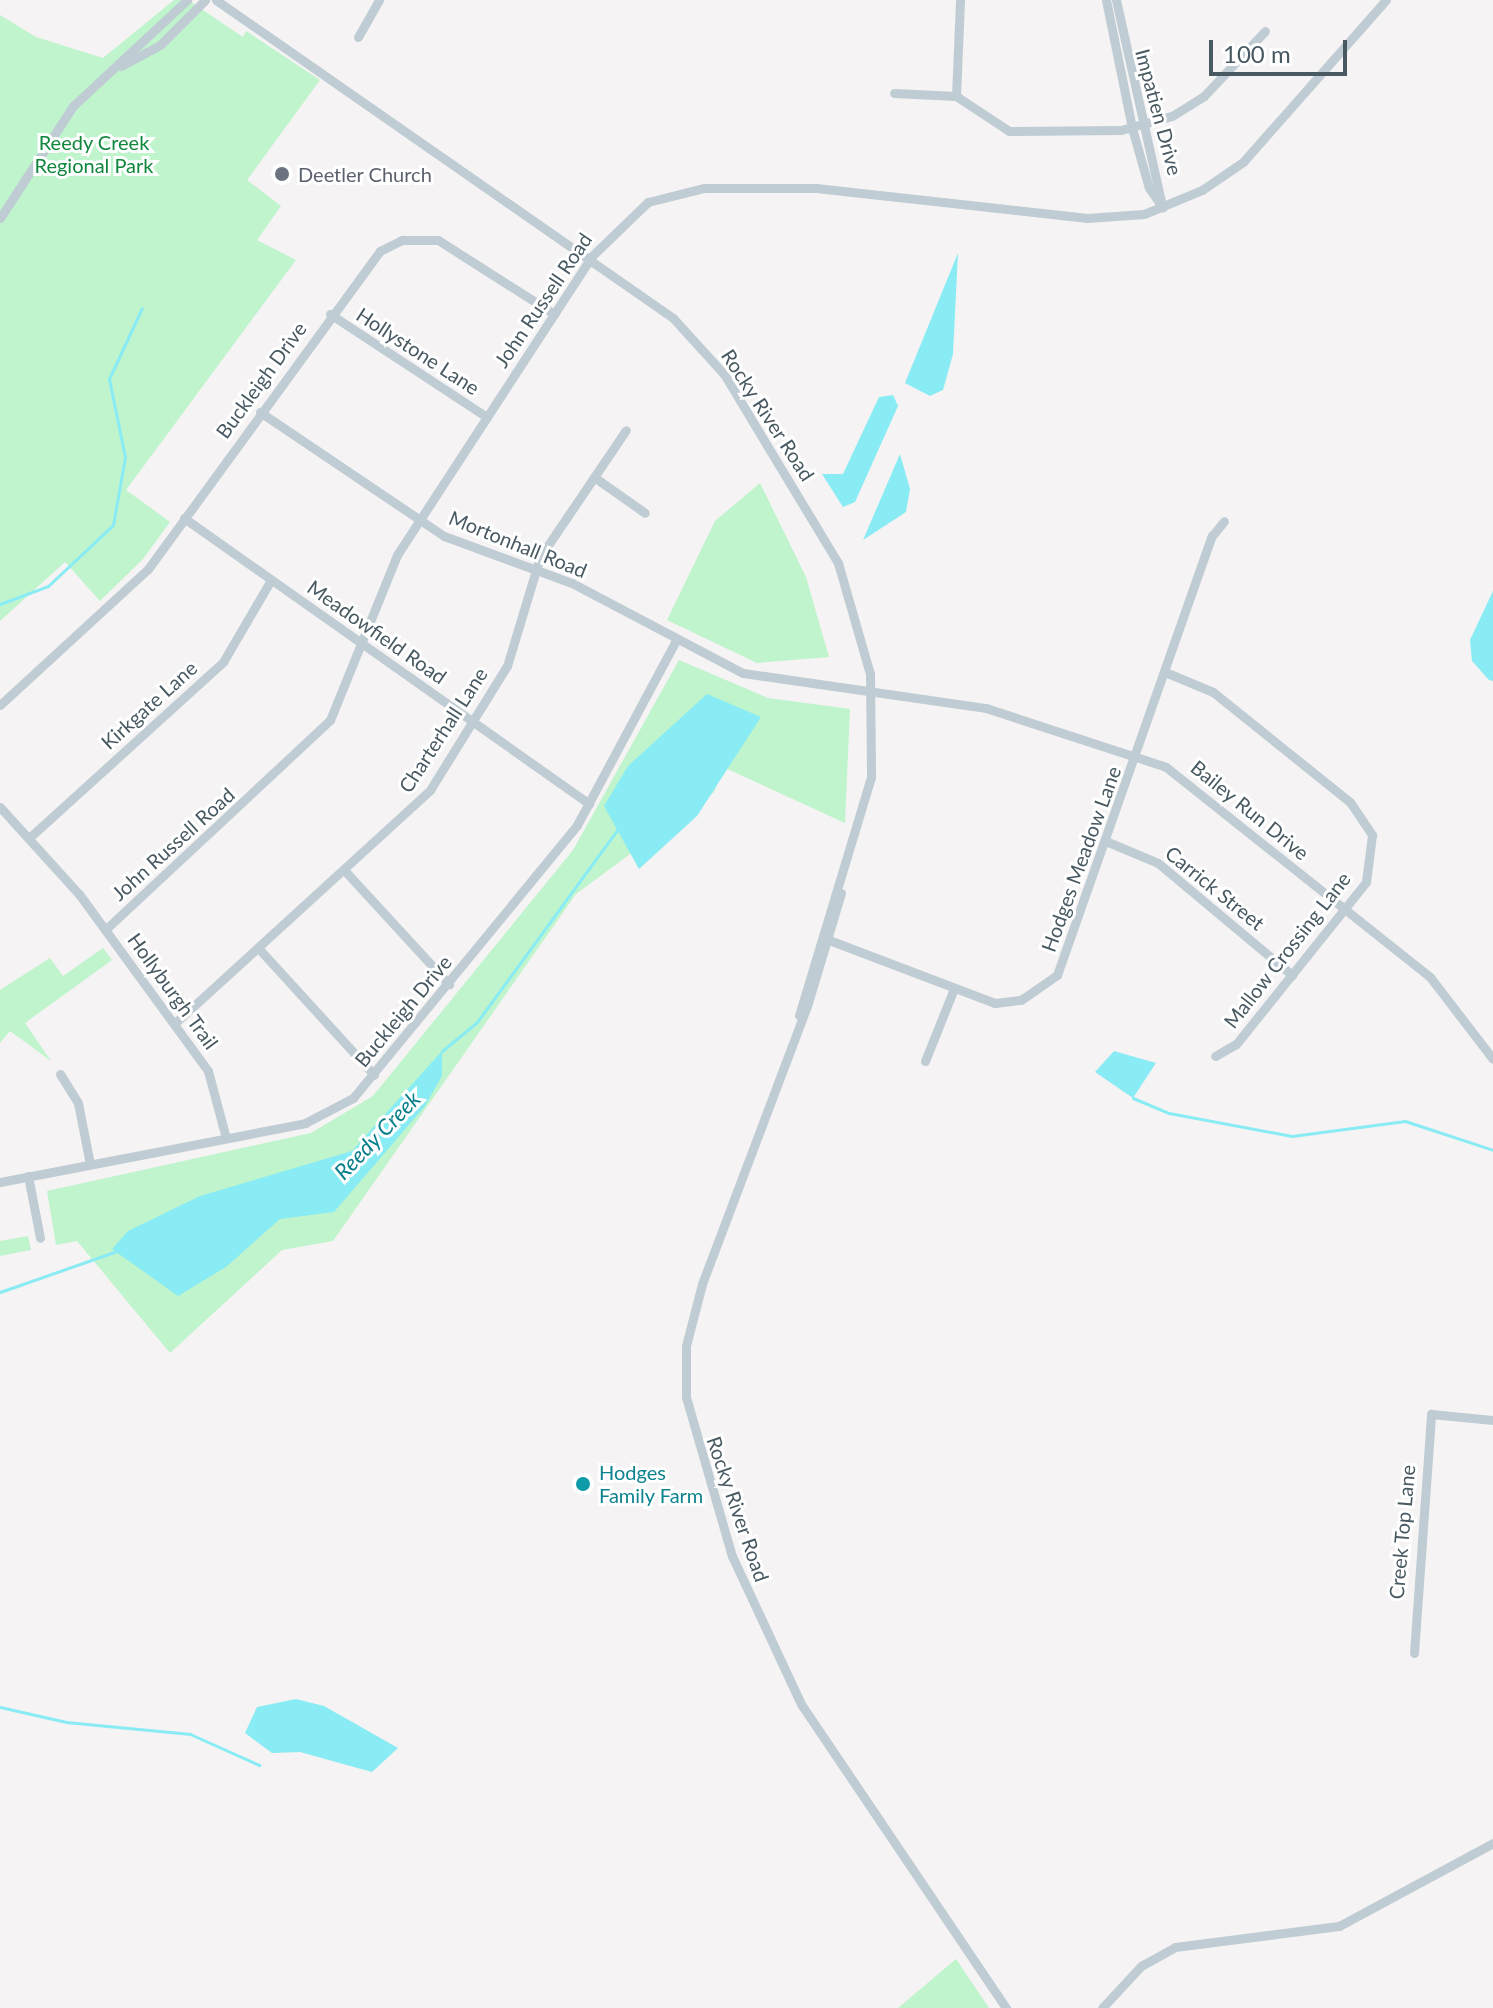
<!DOCTYPE html>
<style>
body{margin:0}
#map{position:relative;width:1493px;height:2008px;overflow:hidden;background:#f5f3f3;font-family:Lato,sans-serif}
div>[style]{position:absolute}
[style*='--x']{left:calc(var(--x)*1px);top:calc(var(--y)*1px);width:calc(var(--w)*1px);rotate:calc(var(--a)*1deg)}
.green>*{inset:0;background:#bff4cd}
.water>*{inset:0;background:#89ebf4}
.stream>*{height:3px;margin:-1.5px;padding:0 1.5px;transform-origin:1.5px;border-radius:1.5px;background:#89ebf4}
.minor>*{height:9px;margin:-4.5px;padding:0 4.5px;transform-origin:4.5px;border-radius:4.5px;background:#c0ccd3}
.dots>*{width:22px;height:22px;translate:-50% -50%;box-sizing:border-box;border:4px solid #fff;border-radius:50%}
span{translate:-50% -50%;white-space:nowrap;text-align:center;line-height:1.15;-webkit-text-stroke:6px #fff;paint-order:stroke}
.street-label{font-size:20px;color:#485962}
.park-label{font-size:20px;color:#10873d}
.worship-label{font-size:20px;color:#5b616d}
.left{translate:0 -50%;text-align:left}
.culture-label{font-size:20px;color:#0d838f}
.water-label{font-size:22px;color:#057e89;font-style:italic}
.scale{position:absolute;left:1209px;top:40px;width:138px;height:36px;box-sizing:border-box;border:4px solid #485962;border-top:0;padding-left:10px;font-size:24px;line-height:28px;white-space:nowrap;color:#485962;-webkit-text-stroke:6px #fff;paint-order:stroke}
</style>
<div id="map">
<div class="green">
<div style="clip-path:polygon(174px 0,188px 0,243px 37px,246px 31px,320px 80px,247px 180px,281px 206px,257px 240px,296px 260px,126px 490px,170px 522px,143px 559px,100px 601px,65px 562px,0 621px,0 15px,36px 37px,103px 58px)"></div>
<div style="clip-path:polygon(760px 483px,806px 577px,829px 657px,757px 663px,667px 620px,715px 521px)"></div>
<div style="clip-path:polygon(679px 660px,768px 698px,850px 709px,845px 823px,723px 767px,714px 792px,576px 894px,333px 1241px,282px 1250px,170px 1353px,77px 1241px,56px 1245px,47px 1191px,311px 1133px,373px 1096px,573px 850px)"></div>
<div style="clip-path:polygon(103px 948px,112px 960px,25px 1023px,51px 1061px,10px 1031px,0 1043px,0 990px,50px 958px,63px 976px)"></div>
<div style="clip-path:polygon(28px 1236px,31px 1250px,0 1256px,0 1241px)"></div>
<div style="clip-path:polygon(956px 1959px,989px 2008px,898px 2008px)"></div>
</div>
<div class="water">
<div style="clip-path:polygon(958px 253px,953px 354px,943px 390px,930px 396px,905px 383px)"></div>
<div style="clip-path:polygon(893px 395px,898px 406px,855px 502px,843px 507px,822px 474px,843px 474px,879px 397px)"></div>
<div style="clip-path:polygon(900px 454px,910px 489px,906px 512px,863px 540px)"></div>
<div style="clip-path:polygon(1493px 591px,1493px 681px,1489px 680px,1472px 661px,1470px 640px)"></div>
<div style="clip-path:polygon(707px 694px,761px 717px,697px 816px,639px 869px,604px 806px,628px 766px)"></div>
<div style="clip-path:polygon(442px 1051px,442px 1076px,425px 1106px,334px 1212px,280px 1219px,226px 1267px,178px 1296px,112px 1249px,128px 1231px,200px 1196px,352px 1151px)"></div>
<div style="clip-path:polygon(1114px 1051px,1156px 1063px,1133px 1098px,1095px 1072px)"></div>
<div style="clip-path:polygon(296px 1699px,324px 1706px,398px 1748px,372px 1772px,300px 1752px,272px 1753px,245px 1733px,257px 1707px)"></div>
</div>
<div class="stream">
<div style="--x:0;--y:604;--w:51;--a:-20.6"></div>
<div style="--x:48;--y:586;--w:89;--a:-43.2"></div>
<div style="--x:113;--y:525;--w:69;--a:-80"></div>
<div style="--x:125;--y:457;--w:80;--a:-101.6"></div>
<div style="--x:109;--y:379;--w:78;--a:-65.1"></div>
<div style="--x:442;--y:1051;--w:45;--a:-39.6"></div>
<div style="--x:477;--y:1022;--w:241;--a:-53.9"></div>
<div style="--x:1133;--y:1098;--w:39;--a:23"></div>
<div style="--x:1169;--y:1113;--w:125;--a:10.6"></div>
<div style="--x:1292;--y:1136;--w:114;--a:-7.6"></div>
<div style="--x:1405;--y:1121;--w:93;--a:18.2"></div>
<div style="--x:0;--y:1292;--w:124;--a:-19.3"></div>
<div style="--x:0;--y:1707;--w:68;--a:12.8"></div>
<div style="--x:66;--y:1722;--w:125;--a:5.5"></div>
<div style="--x:190;--y:1734;--w:76;--a:24.2"></div>
</div>
<div class="minor">
<div style="--x:216;--y:0;--w:557;--a:34.83"></div>
<div style="--x:673;--y:318;--w:76;--a:47.7"></div>
<div style="--x:724;--y:374;--w:221;--a:58.9"></div>
<div style="--x:838;--y:563;--w:116;--a:73.9"></div>
<div style="--x:870;--y:674;--w:103;--a:89.4"></div>
<div style="--x:871;--y:777;--w:249;--a:106.8"></div>
<div style="--x:1106;--y:0;--w:131;--a:78.5"></div>
<div style="--x:1132;--y:128;--w:62;--a:74.2"></div>
<div style="--x:1149;--y:188;--w:24;--a:55"></div>
<div style="--x:1116;--y:0;--w:210;--a:77.4"></div>
<div style="--x:358;--y:37;--w:43;--a:-60.4"></div>
<div style="--x:121;--y:66;--w:44;--a:-28.3"></div>
<div style="--x:160;--y:45;--w:64;--a:-45"></div>
<div style="--x:894;--y:93;--w:62;--a:2.8"></div>
<div style="--x:956;--y:96;--w:64;--a:33.4"></div>
<div style="--x:1009;--y:131;--w:112;--a:-0.5"></div>
<div style="--x:1121;--y:130;--w:53;--a:-15.4"></div>
<div style="--x:1172;--y:116;--w:38;--a:-32"></div>
<div style="--x:1204;--y:96;--w:89;--a:-46.8"></div>
<div style="--x:956;--y:96;--w:96;--a:-87.6"></div>
<div style="--x:0;--y:218;--w:134;--a:-56.9"></div>
<div style="--x:73;--y:106;--w:156;--a:-42.9"></div>
<div style="--x:330;--y:314;--w:188;--a:33.3"></div>
<div style="--x:260;--y:412;--w:222;--a:34"></div>
<div style="--x:444;--y:536;--w:136;--a:20.2"></div>
<div style="--x:572;--y:583;--w:193;--a:27.8"></div>
<div style="--x:743;--y:673;--w:246;--a:8.2"></div>
<div style="--x:986;--y:708;--w:189;--a:18.1"></div>
<div style="--x:1166;--y:767;--w:337;--a:38.5"></div>
<div style="--x:1430;--y:977;--w:103;--a:52.5"></div>
<div style="--x:594;--y:477;--w:62;--a:35.2"></div>
<div style="--x:184;--y:518;--w:496;--a:35.2"></div>
<div style="--x:1165;--y:672;--w:52;--a:22.6"></div>
<div style="--x:1213;--y:692;--w:176;--a:38.8"></div>
<div style="--x:1350;--y:802;--w:40;--a:56"></div>
<div style="--x:1372;--y:835;--w:47;--a:97.3"></div>
<div style="--x:1366;--y:882;--w:208;--a:128.7"></div>
<div style="--x:1236;--y:1044;--w:24;--a:150"></div>
<div style="--x:0;--y:705;--w:201;--a:-42.6"></div>
<div style="--x:148;--y:569;--w:394;--a:-53.9"></div>
<div style="--x:380;--y:251;--w:25;--a:-27"></div>
<div style="--x:402;--y:240;--w:36;--a:0"></div>
<div style="--x:438;--y:240;--w:138;--a:32.5"></div>
<div style="--x:0;--y:807;--w:118;--a:47.8"></div>
<div style="--x:79;--y:894;--w:219;--a:53.9"></div>
<div style="--x:208;--y:1071;--w:69;--a:75"></div>
<div style="--x:29;--y:838;--w:262;--a:-42.2"></div>
<div style="--x:223;--y:662;--w:95;--a:-59.7"></div>
<div style="--x:1108;--y:842;--w:54;--a:22.8"></div>
<div style="--x:1158;--y:863;--w:175;--a:39.9"></div>
<div style="--x:345;--y:871;--w:154;--a:47.4"></div>
<div style="--x:841;--y:893;--w:118;--a:106.7"></div>
<div style="--x:807;--y:1006;--w:297;--a:110.7"></div>
<div style="--x:702;--y:1284;--w:64;--a:104.5"></div>
<div style="--x:686;--y:1346;--w:51;--a:90"></div>
<div style="--x:686;--y:1397;--w:166;--a:73.9"></div>
<div style="--x:732;--y:1556;--w:163;--a:65"></div>
<div style="--x:801;--y:1704;--w:367;--a:56"></div>
<div style="--x:106;--y:929;--w:306;--a:-43"></div>
<div style="--x:330;--y:720;--w:178;--a:-67.9"></div>
<div style="--x:397;--y:555;--w:357;--a:-56.9"></div>
<div style="--x:592;--y:256;--w:78;--a:-44"></div>
<div style="--x:648;--y:202;--w:58;--a:-14"></div>
<div style="--x:704;--y:188;--w:112;--a:0"></div>
<div style="--x:816;--y:188;--w:273;--a:6.3"></div>
<div style="--x:1087;--y:218;--w:57;--a:-4"></div>
<div style="--x:1144;--y:214;--w:63;--a:-22.5"></div>
<div style="--x:1202;--y:190;--w:50;--a:-34.3"></div>
<div style="--x:1243;--y:162;--w:216;--a:-48.6"></div>
<div style="--x:829;--y:940;--w:178;--a:20.8"></div>
<div style="--x:995;--y:1003;--w:26;--a:-7"></div>
<div style="--x:1021;--y:1000;--w:44;--a:-34.8"></div>
<div style="--x:1057;--y:975;--w:466;--a:-70.6"></div>
<div style="--x:1212;--y:536;--w:19;--a:-51"></div>
<div style="--x:260;--y:950;--w:169;--a:47.6"></div>
<div style="--x:174;--y:1024;--w:347;--a:-42.4"></div>
<div style="--x:430;--y:790;--w:146;--a:-58.2"></div>
<div style="--x:507;--y:666;--w:114;--a:-73.2"></div>
<div style="--x:540;--y:557;--w:153;--a:-55.9"></div>
<div style="--x:925;--y:1061;--w:75;--a:-68.2"></div>
<div style="--x:60;--y:1074;--w:34;--a:58"></div>
<div style="--x:78;--y:1103;--w:62;--a:78.9"></div>
<div style="--x:28;--y:1176;--w:63;--a:79"></div>
<div style="--x:0;--y:1182;--w:311;--a:-10.9"></div>
<div style="--x:305;--y:1123;--w:54;--a:-27.5"></div>
<div style="--x:353;--y:1098;--w:353;--a:-50.6"></div>
<div style="--x:577;--y:825;--w:210;--a:-61.8"></div>
<div style="--x:1414;--y:1653;--w:240;--a:-85.9"></div>
<div style="--x:1431;--y:1414;--w:62;--a:5.5"></div>
<div style="--x:1102;--y:2008;--w:57;--a:-47.1"></div>
<div style="--x:1141;--y:1966;--w:39;--a:-29"></div>
<div style="--x:1175;--y:1947;--w:165;--a:-7.3"></div>
<div style="--x:1339;--y:1926;--w:175;--a:-28.3"></div>
</div>
<div class="dots">
<div style="left:282px;top:174px;background:#6b7280"></div>
<div style="left:583px;top:1484px;background:#0f9aa8"></div>
</div>
<div class="street-label">
<span style="left:1159px;top:112px;rotate:75deg">Impatien Drive</span>
<span style="left:543px;top:300px;rotate:-56deg">John Russell Road</span>
<span style="left:418px;top:351px;rotate:33deg">Hollystone Lane</span>
<span style="left:261px;top:380px;rotate:-54deg">Buckleigh Drive</span>
<span style="left:768px;top:415px;rotate:57deg">Rocky River Road</span>
<span style="left:518px;top:544px;rotate:22deg">Mortonhall Road</span>
<span style="left:377px;top:632px;rotate:35deg">Meadowfield Road</span>
<span style="left:149px;top:705px;rotate:-42deg">Kirkgate Lane</span>
<span style="left:443px;top:730px;rotate:-57deg">Charterhall Lane</span>
<span style="left:1250px;top:810px;rotate:39deg">Bailey Run Drive</span>
<span style="left:173px;top:844px;rotate:-42deg">John Russell Road</span>
<span style="left:1081px;top:859px;rotate:-70deg">Hodges Meadow Lane</span>
<span style="left:1215px;top:888px;rotate:39deg">Carrick Street</span>
<span style="left:1287px;top:950px;rotate:-52deg">Mallow Crossing Lane</span>
<span style="left:173px;top:991px;rotate:54deg">Hollyburgh Trail</span>
<span style="left:403px;top:1011px;rotate:-50deg">Buckleigh Drive</span>
<span style="left:738px;top:1509px;rotate:71deg">Rocky River Road</span>
<span style="left:1402px;top:1532px;rotate:-85deg">Creek Top Lane</span>
</div>
<div class="park-label">
<span style="left:94px;top:154px">Reedy Creek<br>Regional Park</span>
</div>
<div class="worship-label">
<span class="left" style="left:298px;top:174px">Deetler Church</span>
</div>
<div class="culture-label">
<span class="left" style="left:599px;top:1484px">Hodges<br>Family Farm</span>
</div>
<div class="water-label">
<span style="left:377px;top:1135px;rotate:-46deg">Reedy Creek</span>
</div>
<div class="scale">100 m</div>
</div>
